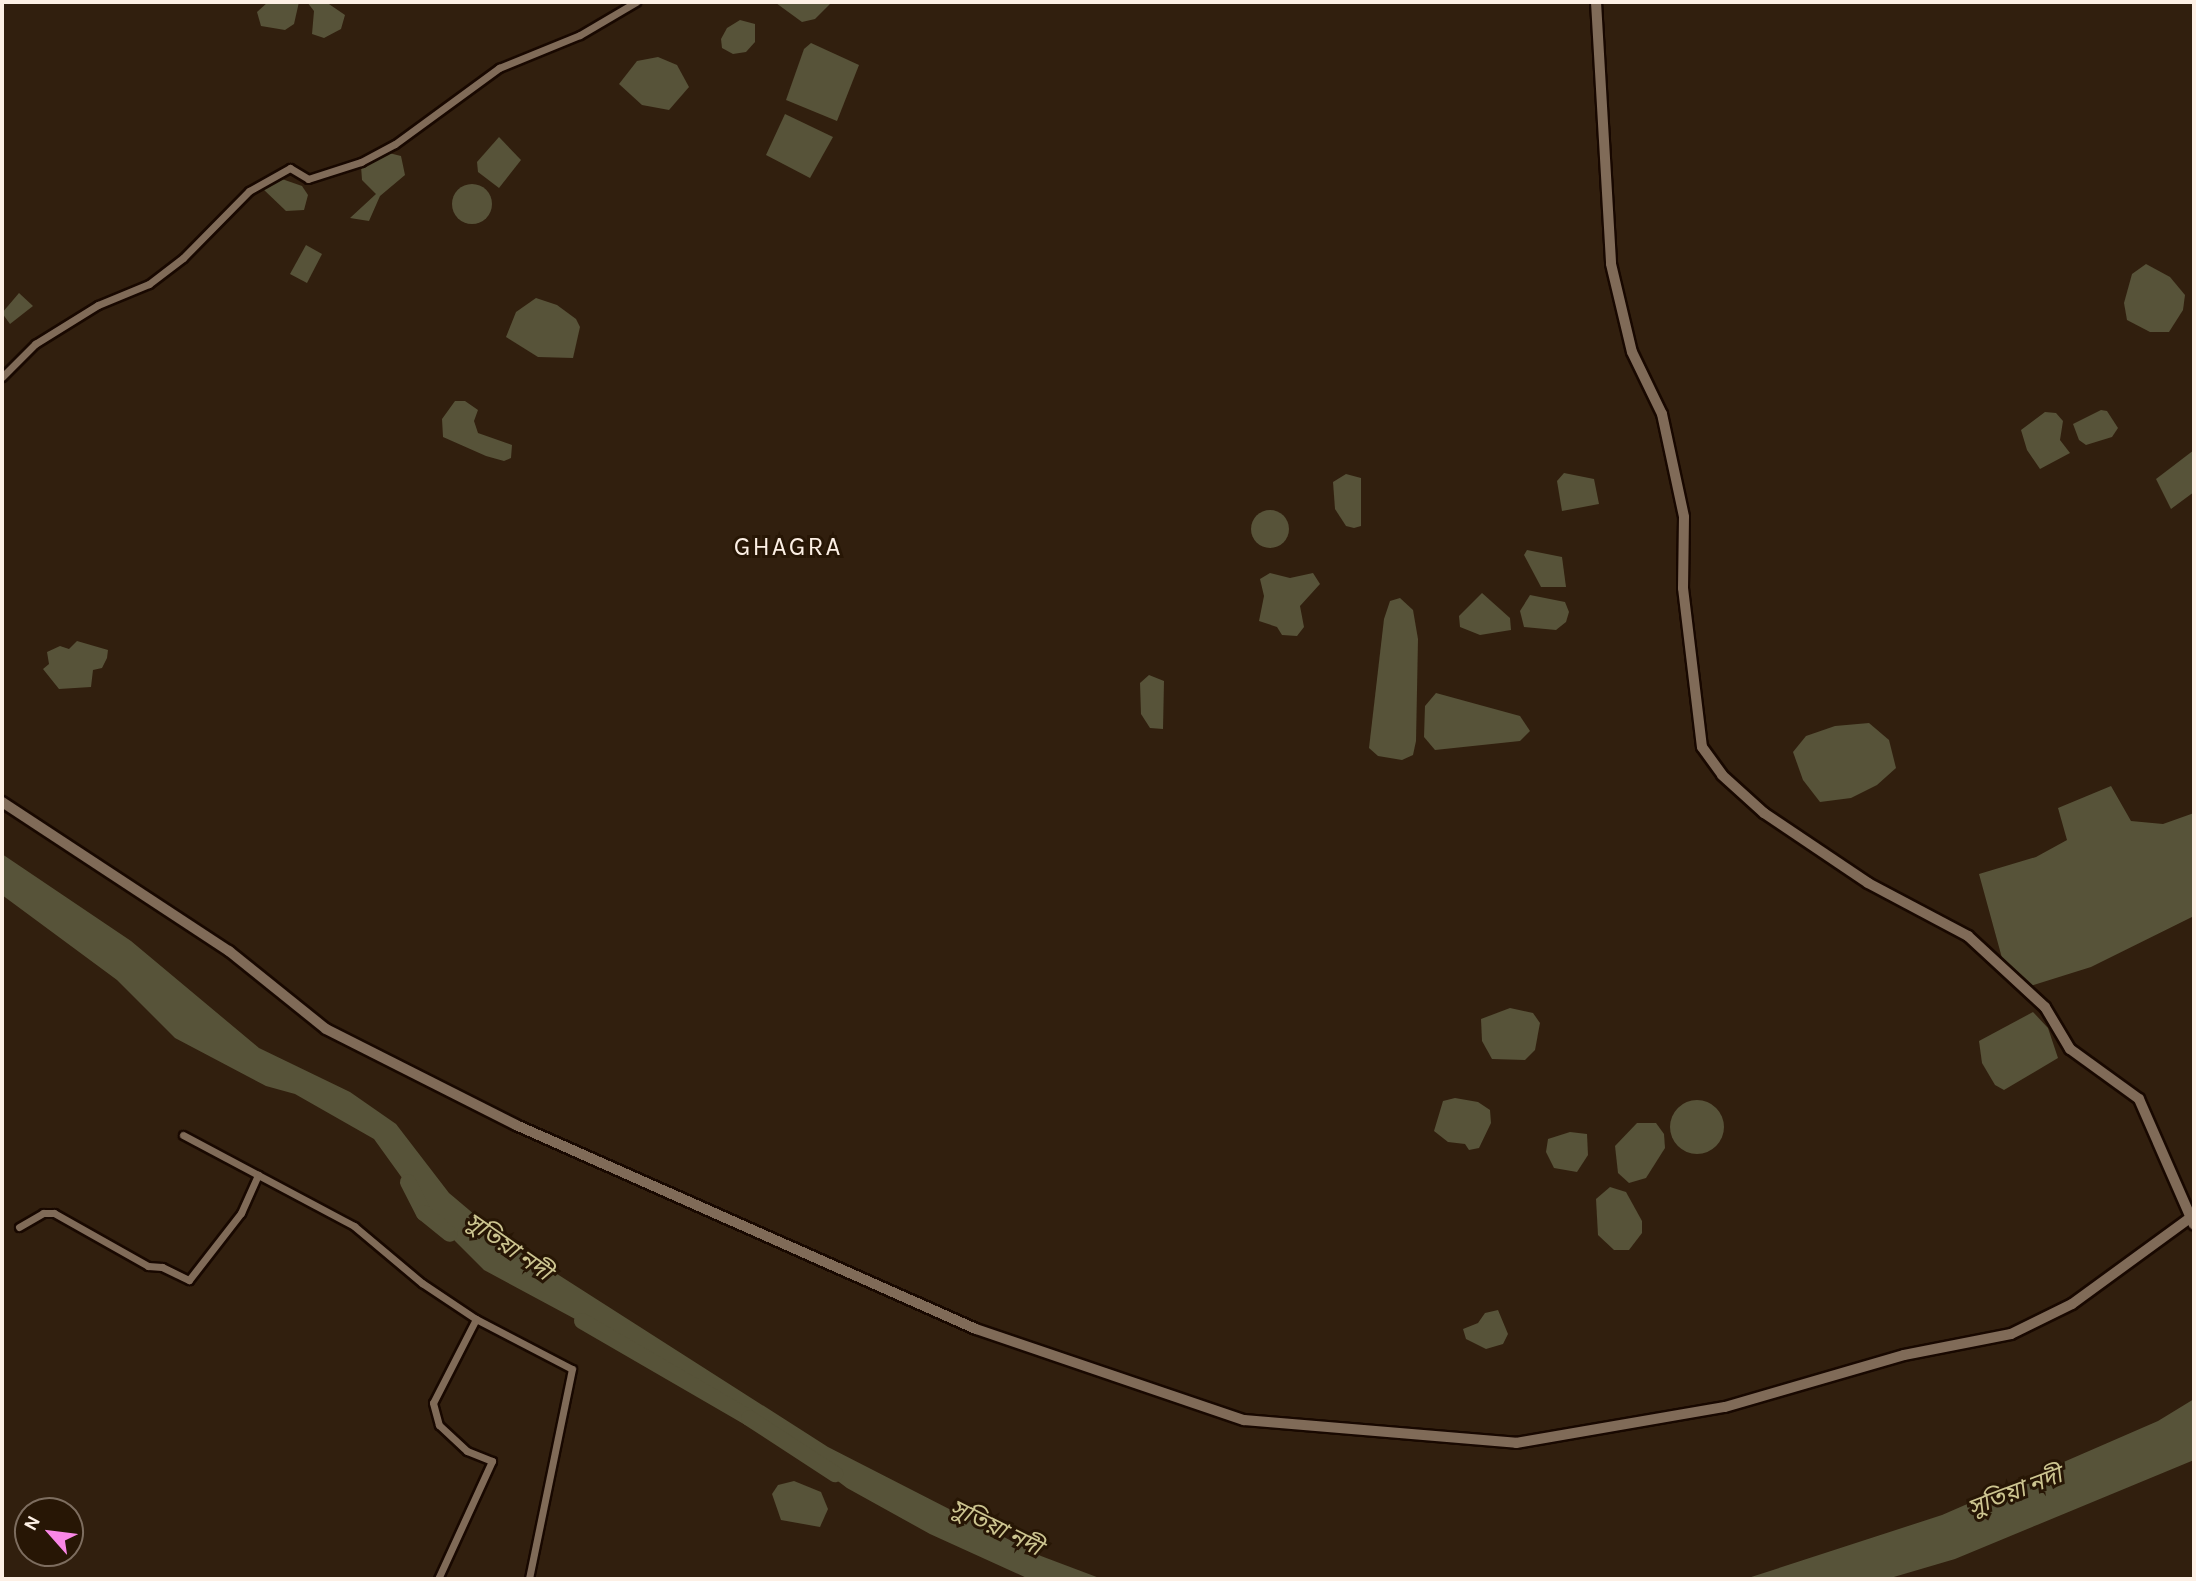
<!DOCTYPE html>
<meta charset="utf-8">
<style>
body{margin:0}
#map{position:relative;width:2196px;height:1581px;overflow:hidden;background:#311f0e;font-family:Karla,"Noto Sans Bengali",sans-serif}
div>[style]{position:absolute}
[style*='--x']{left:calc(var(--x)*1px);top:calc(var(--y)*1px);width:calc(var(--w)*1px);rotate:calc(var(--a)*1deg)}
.water>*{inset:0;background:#575339}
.round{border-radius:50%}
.river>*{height:16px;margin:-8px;padding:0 8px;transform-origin:8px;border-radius:8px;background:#575339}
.roads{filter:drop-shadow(2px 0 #180800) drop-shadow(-2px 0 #180800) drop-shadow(0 2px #180800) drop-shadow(0 -2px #180800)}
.street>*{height:7px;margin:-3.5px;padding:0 3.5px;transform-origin:3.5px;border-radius:3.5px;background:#806b58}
.secondary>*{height:10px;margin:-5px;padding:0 5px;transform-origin:5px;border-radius:5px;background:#806b58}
span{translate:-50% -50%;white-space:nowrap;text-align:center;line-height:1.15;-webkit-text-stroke:6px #271605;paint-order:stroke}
.water-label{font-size:24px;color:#cdc590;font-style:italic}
.quarter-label{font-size:26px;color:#fdf0e5;letter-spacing:2px}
.frame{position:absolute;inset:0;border:4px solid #fdf0e5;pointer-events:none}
.north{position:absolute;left:14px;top:1497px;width:70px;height:70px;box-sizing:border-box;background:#271605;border:2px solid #7d6d5f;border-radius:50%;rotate:298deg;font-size:19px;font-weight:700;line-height:28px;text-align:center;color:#fdf0e5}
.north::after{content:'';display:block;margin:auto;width:24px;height:32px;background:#fa87e7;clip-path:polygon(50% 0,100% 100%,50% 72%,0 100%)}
</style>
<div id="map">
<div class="water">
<div style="clip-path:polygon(268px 2px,299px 2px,294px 24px,285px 30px,261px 26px,257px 12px)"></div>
<div style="clip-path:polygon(307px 2px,326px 2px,345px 15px,341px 29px,324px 38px,312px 34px,314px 11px)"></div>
<div style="clip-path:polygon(832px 2px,815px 19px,802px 22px,776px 3px)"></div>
<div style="clip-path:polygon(740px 20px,755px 24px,755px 42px,746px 52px,733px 54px,722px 48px,721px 39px,727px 28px)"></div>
<div style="clip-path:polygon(811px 43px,859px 65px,837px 121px,786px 100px,804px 49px)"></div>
<div style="clip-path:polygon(658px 57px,677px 65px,689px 87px,669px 110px,642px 105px,619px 84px,637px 61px)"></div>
<div style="clip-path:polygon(785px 114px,833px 137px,810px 178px,766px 155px)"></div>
<div style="clip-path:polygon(499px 137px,521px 160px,499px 188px,478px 172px,477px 162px)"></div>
<div style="clip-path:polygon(389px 153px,401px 156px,405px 175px,380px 196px,369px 221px,350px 218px,376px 194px,362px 180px,361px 166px)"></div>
<div style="clip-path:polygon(282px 179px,302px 186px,308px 195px,304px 210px,286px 211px,262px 188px)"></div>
<div class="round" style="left:452px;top:184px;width:40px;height:40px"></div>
<div style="clip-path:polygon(306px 245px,322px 254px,307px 283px,290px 274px)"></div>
<div style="clip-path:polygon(2146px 264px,2170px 277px,2185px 295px,2183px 310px,2169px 332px,2150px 332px,2127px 320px,2124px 303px,2132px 274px)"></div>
<div style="clip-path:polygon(19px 293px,33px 306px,10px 324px,2px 313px)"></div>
<div style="clip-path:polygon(536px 298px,557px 305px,576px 319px,580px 327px,573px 358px,538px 357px,506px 337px,516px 312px)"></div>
<div style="clip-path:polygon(455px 401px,465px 401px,478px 410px,474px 421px,478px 433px,512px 445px,511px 458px,504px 461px,486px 456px,443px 437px,442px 419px)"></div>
<div style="clip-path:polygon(2101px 410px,2107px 411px,2118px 428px,2112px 437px,2086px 445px,2079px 440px,2073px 424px)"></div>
<div style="clip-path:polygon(2045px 412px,2056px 413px,2063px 421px,2060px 440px,2070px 453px,2040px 469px,2027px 450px,2021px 430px)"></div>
<div style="clip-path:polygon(2194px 450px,2194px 492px,2171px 509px,2156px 479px)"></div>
<div style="clip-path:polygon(1564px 473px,1594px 479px,1599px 504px,1562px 511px,1557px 481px)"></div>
<div style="clip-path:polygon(1346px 474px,1361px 478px,1361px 526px,1354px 528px,1346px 526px,1335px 509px,1333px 482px)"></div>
<div class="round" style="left:1251px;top:510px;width:38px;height:38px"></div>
<div style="clip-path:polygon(1527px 550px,1562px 557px,1566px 587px,1541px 587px,1524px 555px)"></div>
<div style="clip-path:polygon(1270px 573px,1290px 578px,1313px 573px,1320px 584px,1300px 606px,1304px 627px,1297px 636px,1282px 635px,1277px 627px,1259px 621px,1264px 596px,1260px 579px)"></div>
<div style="clip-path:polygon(1482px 593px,1510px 618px,1511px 630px,1480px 635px,1460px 627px,1459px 616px)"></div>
<div style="clip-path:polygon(1530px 595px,1565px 602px,1569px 612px,1566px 622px,1556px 630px,1524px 627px,1520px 611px)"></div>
<div style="clip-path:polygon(1400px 598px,1413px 610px,1418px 639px,1416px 741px,1413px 755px,1402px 760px,1378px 756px,1369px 748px,1384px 619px,1390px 601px)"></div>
<div style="clip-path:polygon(77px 641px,108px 650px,107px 658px,102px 668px,93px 670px,91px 687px,59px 689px,43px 669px,49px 664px,47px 652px,60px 646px,69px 649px)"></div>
<div style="clip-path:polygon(1149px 675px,1164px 681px,1163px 729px,1150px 728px,1141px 714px,1140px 683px)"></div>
<div style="clip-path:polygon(1436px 693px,1520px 716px,1530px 731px,1520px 741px,1435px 750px,1424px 737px,1425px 706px)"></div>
<div style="clip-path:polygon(1869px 723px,1889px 740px,1896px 768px,1877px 785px,1851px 798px,1820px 802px,1803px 780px,1793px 752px,1806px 736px,1835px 726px)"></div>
<div style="clip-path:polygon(2111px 786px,2131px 821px,2163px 824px,2194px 813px,2194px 916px,2091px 967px,2030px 986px,2002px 958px,1979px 874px,2036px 857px,2067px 840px,2058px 808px)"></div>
<div style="clip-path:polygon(2px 854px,131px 941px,259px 1048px,350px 1092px,396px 1124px,449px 1193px,507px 1242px,828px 1447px,1041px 1556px,1102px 1579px,1029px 1579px,930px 1534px,847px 1488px,785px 1441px,683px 1377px,484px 1270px,428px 1214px,374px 1139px,295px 1094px,266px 1086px,175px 1038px,117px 980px,2px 895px)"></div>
<div style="clip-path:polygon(1510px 1008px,1533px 1013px,1540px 1023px,1535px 1050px,1525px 1060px,1492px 1059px,1482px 1041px,1481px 1019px)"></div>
<div style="clip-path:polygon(2033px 1012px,2048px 1028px,2058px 1058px,2004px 1090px,1995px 1085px,1982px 1063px,1979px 1041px)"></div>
<div style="clip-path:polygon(1455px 1098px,1478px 1102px,1490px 1110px,1491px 1123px,1479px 1148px,1469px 1150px,1465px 1144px,1448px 1142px,1434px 1131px,1443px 1101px)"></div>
<div class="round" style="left:1670px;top:1100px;width:54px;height:54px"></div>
<div style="clip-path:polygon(1637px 1123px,1656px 1123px,1664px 1134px,1665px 1148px,1646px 1178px,1629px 1183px,1618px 1173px,1615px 1146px)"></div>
<div style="clip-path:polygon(1570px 1132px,1587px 1134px,1588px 1155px,1577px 1172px,1554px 1168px,1546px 1152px,1548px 1139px)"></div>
<div style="clip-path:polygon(1610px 1187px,1626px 1192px,1642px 1221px,1642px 1233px,1629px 1250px,1614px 1250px,1598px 1235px,1596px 1199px)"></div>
<div style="clip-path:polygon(1498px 1310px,1508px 1334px,1503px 1344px,1486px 1349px,1466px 1339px,1463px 1329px,1478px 1323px,1485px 1313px)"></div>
<div style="clip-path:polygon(2194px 1399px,2194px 1460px,1955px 1559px,1887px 1579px,1745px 1579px,1942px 1515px,2158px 1421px)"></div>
<div style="clip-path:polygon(794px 1481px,821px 1492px,828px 1509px,820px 1527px,781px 1520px,772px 1494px,778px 1485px)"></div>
</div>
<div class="river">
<div style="--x:408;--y:1182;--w:35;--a:63"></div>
<div style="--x:424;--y:1213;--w:33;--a:39"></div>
<div style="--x:582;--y:1321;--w:193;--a:30.1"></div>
<div style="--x:749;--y:1418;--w:103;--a:33.1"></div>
</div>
<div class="roads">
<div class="street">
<div style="--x:2;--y:377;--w:47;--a:-45"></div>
<div style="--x:35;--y:344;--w:74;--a:-31.8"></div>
<div style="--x:98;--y:305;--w:55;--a:-22.4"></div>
<div style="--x:149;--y:284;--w:43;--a:-37.4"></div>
<div style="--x:183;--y:258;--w:94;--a:-45.4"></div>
<div style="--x:249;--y:191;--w:47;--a:-29.3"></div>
<div style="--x:290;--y:168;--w:21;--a:31"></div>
<div style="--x:308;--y:179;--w:56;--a:-17.8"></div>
<div style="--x:361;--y:162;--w:38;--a:-28"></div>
<div style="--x:395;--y:144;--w:129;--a:-36.2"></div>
<div style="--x:499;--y:68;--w:87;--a:-22.2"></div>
<div style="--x:580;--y:35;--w:65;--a:-30.5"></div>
<div style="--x:183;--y:1135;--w:194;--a:28"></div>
<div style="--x:354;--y:1226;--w:89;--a:40"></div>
<div style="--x:422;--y:1283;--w:65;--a:33.7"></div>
<div style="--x:476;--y:1319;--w:94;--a:117.1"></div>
<div style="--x:433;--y:1403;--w:23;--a:75"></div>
<div style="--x:439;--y:1425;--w:38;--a:43"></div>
<div style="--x:467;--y:1451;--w:27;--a:22"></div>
<div style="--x:492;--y:1461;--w:130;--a:114.6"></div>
<div style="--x:19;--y:1227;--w:28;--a:-30"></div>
<div style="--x:43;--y:1213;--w:11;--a:0"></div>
<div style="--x:54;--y:1213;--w:108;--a:29.4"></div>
<div style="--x:148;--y:1266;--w:14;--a:4"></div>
<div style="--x:162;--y:1267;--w:30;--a:26"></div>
<div style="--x:189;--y:1280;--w:85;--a:-52.2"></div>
<div style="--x:241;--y:1213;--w:42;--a:-65.9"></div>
<div style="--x:476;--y:1319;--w:108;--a:27.5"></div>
<div style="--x:572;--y:1369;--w:214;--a:101.6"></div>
</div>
<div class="secondary">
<div style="--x:1596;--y:2;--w:262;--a:86.7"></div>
<div style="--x:1611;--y:264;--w:90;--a:76.6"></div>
<div style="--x:1632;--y:352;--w:69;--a:64.2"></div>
<div style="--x:1662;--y:414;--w:105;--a:77.9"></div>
<div style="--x:1684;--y:517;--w:71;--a:90.8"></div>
<div style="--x:1683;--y:588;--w:160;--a:83.2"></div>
<div style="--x:1702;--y:747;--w:34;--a:54"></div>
<div style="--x:1722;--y:775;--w:57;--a:42.1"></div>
<div style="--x:1764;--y:813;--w:125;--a:33.9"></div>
<div style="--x:1868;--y:883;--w:113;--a:27.9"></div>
<div style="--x:1968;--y:936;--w:105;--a:42.7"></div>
<div style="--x:2045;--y:1007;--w:49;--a:59.2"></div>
<div style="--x:2070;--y:1049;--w:85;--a:35.9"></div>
<div style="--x:2139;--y:1099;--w:137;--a:66.4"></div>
<div style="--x:2;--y:802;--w:272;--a:33.3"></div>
<div style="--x:229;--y:951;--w:124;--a:38.8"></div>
<div style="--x:326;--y:1029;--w:213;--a:26.8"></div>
<div style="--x:516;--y:1125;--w:503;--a:23.92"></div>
<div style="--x:976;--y:1329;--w:283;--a:18.8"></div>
<div style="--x:1244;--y:1420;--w:273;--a:4.8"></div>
<div style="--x:1516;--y:1443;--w:212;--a:-9.8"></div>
<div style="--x:1725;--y:1407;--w:186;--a:-16.2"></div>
<div style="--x:1904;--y:1355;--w:109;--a:-11.1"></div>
<div style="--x:2011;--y:1334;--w:68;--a:-26.2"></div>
<div style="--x:2072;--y:1304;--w:151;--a:-36.1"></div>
</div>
</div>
<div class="water-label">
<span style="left:508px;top:1247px;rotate:35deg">সুতিয়া নদী</span>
<span style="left:2015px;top:1492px;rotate:-21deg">সুতিয়া নদী</span>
<span style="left:996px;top:1528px;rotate:26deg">সুতিয়া নদী</span>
</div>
<div class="quarter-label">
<span style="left:788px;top:547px">GHAGRA</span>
</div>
<div class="frame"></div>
<div class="north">N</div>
</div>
